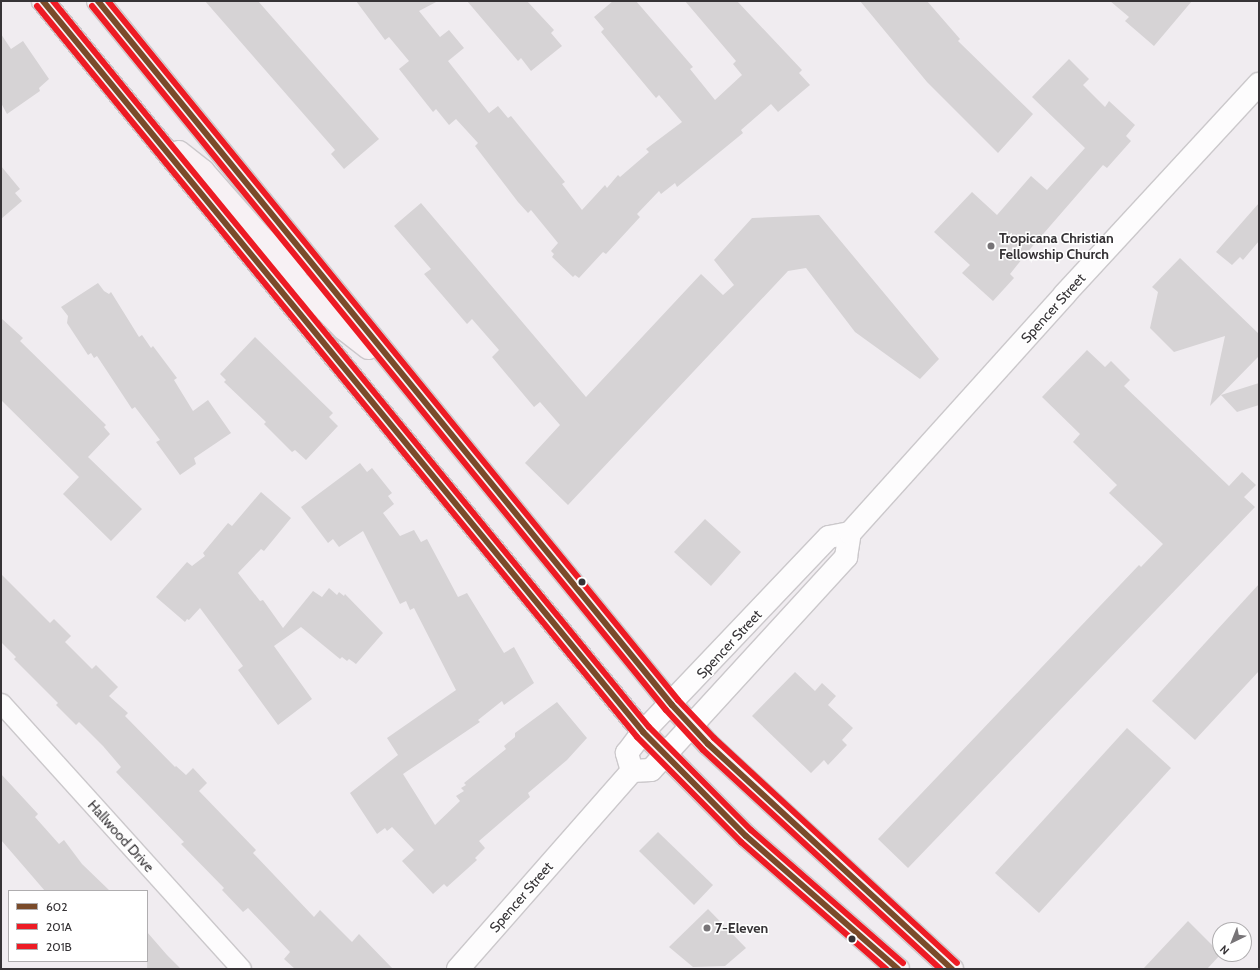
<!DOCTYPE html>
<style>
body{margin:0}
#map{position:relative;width:1260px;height:970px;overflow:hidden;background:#f0ecf0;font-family:Cabin,sans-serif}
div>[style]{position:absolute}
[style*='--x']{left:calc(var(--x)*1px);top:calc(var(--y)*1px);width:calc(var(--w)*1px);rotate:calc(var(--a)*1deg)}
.building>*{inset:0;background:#d6d3d5}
.roads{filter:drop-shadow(1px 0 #cbc8cb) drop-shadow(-1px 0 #cbc8cb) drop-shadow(0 1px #cbc8cb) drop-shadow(0 -1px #cbc8cb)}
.street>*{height:19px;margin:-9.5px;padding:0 9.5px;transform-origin:9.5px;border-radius:9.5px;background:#fdfcfd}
.secondary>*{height:22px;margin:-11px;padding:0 11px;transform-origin:11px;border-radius:11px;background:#fdfcfd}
.primary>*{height:22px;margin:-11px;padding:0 11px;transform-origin:11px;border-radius:11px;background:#f7f1f4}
.bus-1>*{height:6px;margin:-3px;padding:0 3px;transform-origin:3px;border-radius:3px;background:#7a4b2a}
.bus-2>*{height:6px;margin:-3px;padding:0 3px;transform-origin:3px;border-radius:3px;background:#ed1b24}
.bus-3>*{height:6px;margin:-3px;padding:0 3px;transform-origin:3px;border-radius:3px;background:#ed1b24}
.dots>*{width:11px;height:11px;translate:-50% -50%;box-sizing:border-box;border:2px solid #fff;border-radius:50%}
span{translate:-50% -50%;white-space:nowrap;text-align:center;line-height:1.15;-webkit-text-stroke:3px #fff;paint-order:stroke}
.poi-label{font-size:14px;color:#363336;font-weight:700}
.left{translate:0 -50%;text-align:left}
.street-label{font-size:14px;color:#363336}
.frame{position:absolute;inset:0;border:2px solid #363336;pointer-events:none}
.legend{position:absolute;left:8px;top:890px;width:140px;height:72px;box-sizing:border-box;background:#fff;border:1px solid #afadaf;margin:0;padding:5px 7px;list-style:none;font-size:12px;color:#363336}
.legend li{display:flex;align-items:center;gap:8px;height:20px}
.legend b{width:20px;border:1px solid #afadaf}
.north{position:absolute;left:1212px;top:922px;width:40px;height:40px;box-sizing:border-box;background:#fff;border:1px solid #afadaf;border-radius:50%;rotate:223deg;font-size:11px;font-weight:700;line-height:16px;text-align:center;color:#363336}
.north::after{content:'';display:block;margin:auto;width:14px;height:18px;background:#777477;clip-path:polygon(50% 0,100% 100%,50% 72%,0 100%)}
</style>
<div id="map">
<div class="building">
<div style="clip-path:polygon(205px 1px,258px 1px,379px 139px,344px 169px,331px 154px,335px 150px)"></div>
<div style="clip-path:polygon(356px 1px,438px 1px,419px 11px,440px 37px,449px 30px,464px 48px,448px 61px,489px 113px,498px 106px,508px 118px,511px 116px,565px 182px,562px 184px,582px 210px,605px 185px,607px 188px,618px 175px,620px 177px,649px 152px,646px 149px,682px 122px,659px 95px,656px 98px,601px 32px,604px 29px,594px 17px,613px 1px,636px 1px,693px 67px,690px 69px,715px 100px,742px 75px,733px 64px,736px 61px,685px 1px,737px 1px,802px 70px,799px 73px,810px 85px,778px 112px,771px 104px,741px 130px,743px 133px,677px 187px,675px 183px,661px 194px,659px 191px,637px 214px,640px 217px,606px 254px,603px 252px,579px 278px,575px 275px,573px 277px,552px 257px,554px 254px,551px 251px,558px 243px,531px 210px,528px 213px,518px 202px,475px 146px,478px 143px,456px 119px,449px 125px,436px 109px,433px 112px,399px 69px,409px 61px,389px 37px,385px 40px)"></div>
<div style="clip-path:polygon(467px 1px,527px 1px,554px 30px,551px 33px,562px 46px,531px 71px,521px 58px,518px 61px)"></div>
<div style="clip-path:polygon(860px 1px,927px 1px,960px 39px,958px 41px,1033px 114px,998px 153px,927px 82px)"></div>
<div style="clip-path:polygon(1110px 1px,1192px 1px,1154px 46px,1125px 21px,1129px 17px)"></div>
<div style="clip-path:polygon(1px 34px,11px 49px,23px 41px,49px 79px,39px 88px,40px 91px,7px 114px,1px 103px)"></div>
<div style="clip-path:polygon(1069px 59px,1089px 79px,1083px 85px,1105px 107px,1109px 101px,1135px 125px,1126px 136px,1131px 141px,1107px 168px,1103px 165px,1031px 248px,1010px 274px,1014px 278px,993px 301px,962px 273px,970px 265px,934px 232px,972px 192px,997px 215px,1031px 176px,1047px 190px,1085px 148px,1032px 97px)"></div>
<div style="clip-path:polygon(1px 166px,20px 189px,15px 193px,22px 201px,1px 219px)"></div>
<div style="clip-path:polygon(421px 203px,586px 397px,701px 274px,723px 295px,734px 285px,714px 260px,752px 218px,819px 215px,939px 359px,920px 379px,855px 332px,806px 268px,788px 271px,568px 505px,525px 463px,560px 425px,540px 402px,534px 407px,492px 357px,499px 350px,472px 319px,467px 324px,424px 274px,431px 269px,394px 226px)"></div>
<div style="clip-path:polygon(1259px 203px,1259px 241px,1243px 260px,1240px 257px,1232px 265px,1216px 252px)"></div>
<div style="clip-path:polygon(1180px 258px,1259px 334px,1259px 356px,1210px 406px,1225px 336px,1174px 352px,1150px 328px,1158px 292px,1152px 287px)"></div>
<div style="clip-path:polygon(98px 283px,104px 291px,109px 294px,111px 292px,139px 337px,142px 335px,151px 348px,153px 346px,177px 378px,174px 380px,193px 411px,208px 400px,231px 433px,194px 458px,196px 464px,180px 475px,156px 442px,160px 440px,135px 407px,132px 409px,97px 356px,94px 358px,91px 353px,88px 355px,67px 323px,68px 316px,61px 307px)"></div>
<div style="clip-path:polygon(1px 318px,23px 338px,20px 341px,106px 425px,104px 427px,110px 434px,88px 457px,142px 509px,111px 541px,63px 494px,79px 477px,1px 400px)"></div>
<div style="clip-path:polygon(255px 337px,333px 413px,329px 417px,338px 426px,306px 460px,295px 450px,292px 452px,264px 424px,266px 422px,224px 382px,226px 380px,220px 374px)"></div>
<div style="clip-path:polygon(1087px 350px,1105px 367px,1111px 361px,1130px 380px,1124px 386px,1229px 486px,1242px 472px,1256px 485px,1244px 497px,1255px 507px,908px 868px,878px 839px,1139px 565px,1141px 567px,1163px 544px,1109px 493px,1117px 485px,1073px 442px,1080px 434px,1042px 397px)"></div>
<div style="clip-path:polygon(1259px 383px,1259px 405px,1237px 412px,1221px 395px)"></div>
<div style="clip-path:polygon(360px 463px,367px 472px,372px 468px,392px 493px,388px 496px,394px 504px,383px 513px,400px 536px,414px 530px,421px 542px,427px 539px,458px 597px,467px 593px,504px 653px,514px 647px,534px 683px,504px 705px,502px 701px,478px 720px,480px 722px,403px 774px,435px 825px,460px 801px,456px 796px,464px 791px,461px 788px,466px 785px,464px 783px,506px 749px,504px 746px,515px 737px,515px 733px,557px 702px,587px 738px,567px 760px,528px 793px,530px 797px,479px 841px,485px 848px,475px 858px,477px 860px,447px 887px,444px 884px,433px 894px,402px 861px,414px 850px,392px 827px,387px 831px,385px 828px,377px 834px,350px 793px,398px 755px,387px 738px,456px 690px,414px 608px,410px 610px,406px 601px,400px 604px,363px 531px,339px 547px,333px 539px,328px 543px,301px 507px)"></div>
<div style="clip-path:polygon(261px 492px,291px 518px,264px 551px,261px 549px,238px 573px,260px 601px,263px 600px,283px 628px,313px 591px,322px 597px,329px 588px,337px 595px,339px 592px,344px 596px,345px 594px,383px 633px,356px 664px,349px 659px,347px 661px,342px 657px,340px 659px,301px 627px,274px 646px,312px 699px,278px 725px,238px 670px,243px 666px,200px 608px,189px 620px,187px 619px,185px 622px,156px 597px,187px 562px,192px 566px,205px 556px,203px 553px,228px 523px,232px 526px)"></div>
<div style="clip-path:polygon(705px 519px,741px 552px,711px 586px,674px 552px)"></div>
<div style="clip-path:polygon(1px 574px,50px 623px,54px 619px,71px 636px,65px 642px,92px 669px,96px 665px,118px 687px,109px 696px,128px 713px,125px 716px,175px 767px,176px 766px,186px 775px,193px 768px,207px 783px,199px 791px,256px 850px,253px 853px,314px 917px,320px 910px,352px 942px,359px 934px,393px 969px,295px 969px,284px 959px,290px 952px,248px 908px,243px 912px,222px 890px,224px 888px,181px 844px,184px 842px,116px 772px,121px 767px,103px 746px,79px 722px,76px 725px,56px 705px,58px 703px,14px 659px,16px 657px,1px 642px)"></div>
<div style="clip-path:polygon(1259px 584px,1259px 671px,1195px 740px,1152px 701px)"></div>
<div style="clip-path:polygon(795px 672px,815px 691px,822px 683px,836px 696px,828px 705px,853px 728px,842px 740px,847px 745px,828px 765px,824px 760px,811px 773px,752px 716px)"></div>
<div style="clip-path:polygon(1127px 728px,1171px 768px,1039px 913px,995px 873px)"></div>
<div style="clip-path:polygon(1px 774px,38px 814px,35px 817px,59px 844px,64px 840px,82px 864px,110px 891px,45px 891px,1px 840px)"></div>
<div style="clip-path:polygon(658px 832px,713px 885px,694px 905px,639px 851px)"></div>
<div style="clip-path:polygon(708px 909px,746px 948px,725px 966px,693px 967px,669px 947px)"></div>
<div style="clip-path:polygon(1188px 921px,1221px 954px,1207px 969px,1143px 969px)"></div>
<div style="clip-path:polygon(147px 932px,167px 955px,181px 969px,147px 969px)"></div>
</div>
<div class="roads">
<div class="street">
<div style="--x:1;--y:703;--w:358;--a:47.9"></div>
</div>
<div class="secondary">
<div style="--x:632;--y:771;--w:19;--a:-106"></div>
<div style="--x:627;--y:753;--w:26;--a:-53"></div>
<div style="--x:643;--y:732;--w:269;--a:-46.4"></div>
<div style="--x:829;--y:537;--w:21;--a:-11"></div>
<div style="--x:458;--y:969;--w:264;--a:-48.7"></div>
<div style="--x:632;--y:771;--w:19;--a:-3"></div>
<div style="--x:651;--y:770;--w:289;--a:-47.5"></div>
<div style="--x:846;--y:557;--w:24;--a:-81"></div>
<div style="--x:850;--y:533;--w:321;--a:-48"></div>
<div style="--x:1065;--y:294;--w:286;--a:-47.3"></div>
</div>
<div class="primary">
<div style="--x:43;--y:1;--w:946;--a:50.62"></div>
<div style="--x:643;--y:732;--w:146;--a:45.3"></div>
<div style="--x:746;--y:836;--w:202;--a:41.2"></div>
<div style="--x:98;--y:1;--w:908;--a:50.81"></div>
<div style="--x:672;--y:705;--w:53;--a:47.3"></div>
<div style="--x:708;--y:744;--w:332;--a:42.7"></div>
<div style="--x:179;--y:152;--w:31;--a:38"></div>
<div style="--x:203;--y:171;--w:88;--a:48.7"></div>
<div style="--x:261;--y:237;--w:23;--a:40"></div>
<div style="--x:279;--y:252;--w:33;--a:21"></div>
<div style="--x:261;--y:267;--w:7;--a:-8"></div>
<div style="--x:268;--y:266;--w:29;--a:25"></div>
<div style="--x:294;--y:278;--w:71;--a:45.6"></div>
<div style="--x:344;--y:329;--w:31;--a:38"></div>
</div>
</div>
<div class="bus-1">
<div style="--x:43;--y:1;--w:946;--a:50.62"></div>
<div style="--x:643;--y:732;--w:146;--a:45.3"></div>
<div style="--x:746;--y:836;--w:202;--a:41.2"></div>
<div style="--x:98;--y:1;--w:908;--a:50.81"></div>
<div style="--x:672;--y:705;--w:53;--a:47.3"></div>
<div style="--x:708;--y:744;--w:332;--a:42.7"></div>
</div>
<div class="bus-2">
<div style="--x:37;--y:6;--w:946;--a:50.62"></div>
<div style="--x:637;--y:737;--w:148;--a:45.3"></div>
<div style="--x:741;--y:842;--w:193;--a:41.2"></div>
<div style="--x:92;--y:6;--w:908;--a:50.81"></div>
<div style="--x:666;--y:710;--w:54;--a:47.2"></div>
<div style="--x:703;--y:750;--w:323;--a:42.7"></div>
</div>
<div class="bus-3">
<div style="--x:53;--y:1;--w:939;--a:50.62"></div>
<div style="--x:649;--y:727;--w:145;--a:45.3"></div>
<div style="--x:751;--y:830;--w:202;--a:41.2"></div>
<div style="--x:108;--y:1;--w:902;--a:50.8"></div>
<div style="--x:678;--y:700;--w:52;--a:46.5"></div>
<div style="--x:714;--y:738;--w:331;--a:42.8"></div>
</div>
<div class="dots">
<div style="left:991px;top:246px;background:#777477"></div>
<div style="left:582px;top:582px;background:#363336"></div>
<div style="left:707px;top:928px;background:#777477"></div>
<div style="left:852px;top:939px;background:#363336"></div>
</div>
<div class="poi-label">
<span class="left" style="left:999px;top:246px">Tropicana Christian<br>Fellowship Church</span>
<span class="left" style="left:715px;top:928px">7-Eleven</span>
</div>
<div class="street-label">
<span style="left:1053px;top:308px;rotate:-48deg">Spencer Street</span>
<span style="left:729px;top:644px;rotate:-47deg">Spencer Street</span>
<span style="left:121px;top:836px;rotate:48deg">Hallwood Drive</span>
<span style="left:521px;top:897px;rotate:-49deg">Spencer Street</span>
</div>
<div class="frame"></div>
<ul class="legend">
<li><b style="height:5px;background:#7a4b2a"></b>602</li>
<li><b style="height:5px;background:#ed1b24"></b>201A</li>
<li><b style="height:5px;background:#ed1b24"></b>201B</li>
</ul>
<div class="north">N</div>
</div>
